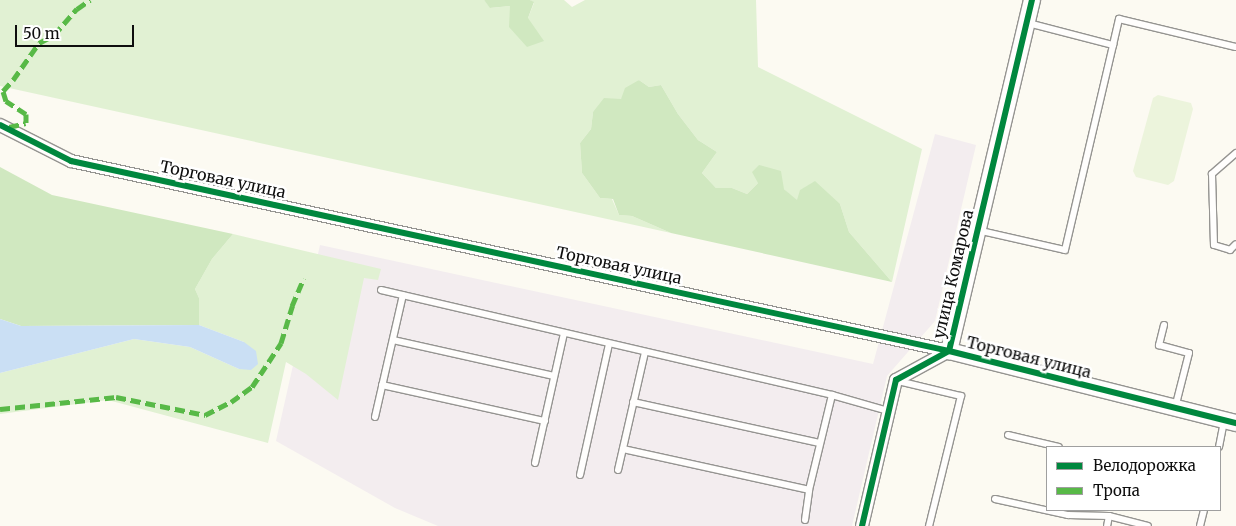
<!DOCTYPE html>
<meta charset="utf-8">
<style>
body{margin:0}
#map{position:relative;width:1236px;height:526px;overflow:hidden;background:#fcfaf2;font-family:Merriweather,serif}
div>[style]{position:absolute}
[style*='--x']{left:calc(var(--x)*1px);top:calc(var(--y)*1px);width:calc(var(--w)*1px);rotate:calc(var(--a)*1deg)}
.industrial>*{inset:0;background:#f3edef}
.green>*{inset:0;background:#e1f1d3}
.forest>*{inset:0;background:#d0e8c0}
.pitch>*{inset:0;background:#ecf4dc}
.water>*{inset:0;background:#cadff4}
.roads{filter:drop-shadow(1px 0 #959491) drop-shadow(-1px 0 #959491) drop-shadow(0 1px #959491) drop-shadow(0 -1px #959491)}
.service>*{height:6px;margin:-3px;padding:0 3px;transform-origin:3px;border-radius:3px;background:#fffefd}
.minor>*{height:12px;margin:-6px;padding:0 6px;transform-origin:6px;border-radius:6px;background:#fffefd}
.tertiary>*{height:16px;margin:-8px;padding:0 8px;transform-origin:8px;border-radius:8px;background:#fffefd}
.quiet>*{height:5px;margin-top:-2.5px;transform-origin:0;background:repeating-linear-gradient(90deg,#58b947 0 10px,transparent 0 15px)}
.cycleway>*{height:6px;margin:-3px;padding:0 3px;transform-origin:3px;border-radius:3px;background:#00873e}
span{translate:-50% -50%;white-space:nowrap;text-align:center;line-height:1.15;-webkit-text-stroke:5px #fff;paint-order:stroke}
.street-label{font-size:16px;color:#0e0e0e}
.legend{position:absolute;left:1046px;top:446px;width:175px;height:65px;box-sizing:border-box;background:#fff;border:1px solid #9f9f9f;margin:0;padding:6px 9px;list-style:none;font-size:15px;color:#0e0e0e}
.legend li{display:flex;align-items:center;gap:10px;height:25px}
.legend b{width:25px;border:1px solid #9f9f9f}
.scale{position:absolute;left:15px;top:25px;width:119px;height:22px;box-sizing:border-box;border:2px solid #0e0e0e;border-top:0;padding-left:6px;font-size:15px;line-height:18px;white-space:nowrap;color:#0e0e0e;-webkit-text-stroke:4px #fff;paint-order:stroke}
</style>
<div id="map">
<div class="industrial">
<div style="clip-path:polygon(935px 134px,976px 145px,935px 321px,887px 376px,852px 526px,438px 526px,395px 508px,276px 441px,320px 245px,873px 364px)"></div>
</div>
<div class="green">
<div style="clip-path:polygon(0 0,484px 0,491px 8px,510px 6px,528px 18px,534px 3px,530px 0,564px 0,572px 7px,585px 0,756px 0,758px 67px,922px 149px,892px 282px,849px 232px,840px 204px,797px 201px,784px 189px,758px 183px,747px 194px,732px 188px,716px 188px,702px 173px,717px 152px,698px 140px,678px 114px,661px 85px,649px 87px,639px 80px,621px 99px,593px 112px,591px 129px,580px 143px,582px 173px,600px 198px,612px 199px,619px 215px,632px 216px,671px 233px,0 86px)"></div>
<div style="clip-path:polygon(233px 234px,381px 269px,378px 280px,364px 278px,338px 400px,306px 374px,286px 362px,268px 443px,108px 400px,0 414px,0 373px,134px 339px,190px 347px,239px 369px,244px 342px,199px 325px,199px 298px,195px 289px,212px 259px)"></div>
</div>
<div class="forest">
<div style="clip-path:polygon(484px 0,530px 0,534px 2px,528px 18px,544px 41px,527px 47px,509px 27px,510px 6px,490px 8px)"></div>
<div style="clip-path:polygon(639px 80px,649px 87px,661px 85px,678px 114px,698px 140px,717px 152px,702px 173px,716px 188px,732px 188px,747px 194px,758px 183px,752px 172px,759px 165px,781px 171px,784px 189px,797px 200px,800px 190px,815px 181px,840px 204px,849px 232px,892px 282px,671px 233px,632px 216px,619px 215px,613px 199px,600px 198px,582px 173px,580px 143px,591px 129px,593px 112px,604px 98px,621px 99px,625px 88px)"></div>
<div style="clip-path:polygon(0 167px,52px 195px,233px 234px,212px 259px,195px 289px,199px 298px,199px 325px,21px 326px,0 319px)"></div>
</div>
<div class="pitch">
<div style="clip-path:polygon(1158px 95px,1191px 103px,1193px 109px,1174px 181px,1168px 185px,1136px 177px,1133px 171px,1153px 98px)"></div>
</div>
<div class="water">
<div style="clip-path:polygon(0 319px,21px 326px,199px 325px,244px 342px,256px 351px,258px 364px,251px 370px,239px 369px,190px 347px,134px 339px,0 373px)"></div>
</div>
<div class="roads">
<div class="service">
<div style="--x:1028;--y:23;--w:88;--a:14.5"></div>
<div style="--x:1113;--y:45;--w:27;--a:-77"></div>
<div style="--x:1119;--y:19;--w:120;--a:13.5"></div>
<div style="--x:1236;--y:153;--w:32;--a:139"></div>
<div style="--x:1212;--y:174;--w:71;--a:88.4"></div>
<div style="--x:1214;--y:245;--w:17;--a:17"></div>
<div style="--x:1230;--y:250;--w:8;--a:-45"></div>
<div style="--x:977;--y:230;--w:90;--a:12.8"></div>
<div style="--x:1065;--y:250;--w:211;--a:-76.8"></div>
<div style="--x:381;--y:290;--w:463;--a:13.1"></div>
<div style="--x:832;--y:395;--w:58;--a:15.9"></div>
<div style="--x:1164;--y:325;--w:21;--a:104"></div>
<div style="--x:1159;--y:345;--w:31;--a:15"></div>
<div style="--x:1189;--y:353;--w:57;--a:104.3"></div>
<div style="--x:393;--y:340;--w:165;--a:12.6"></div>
<div style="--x:898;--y:381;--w:65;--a:13.4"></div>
<div style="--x:961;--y:396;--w:134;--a:103.8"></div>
<div style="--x:382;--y:385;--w:167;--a:12.5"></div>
<div style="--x:633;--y:402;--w:191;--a:12.4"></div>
<div style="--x:375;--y:417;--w:125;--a:-77.1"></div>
<div style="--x:1008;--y:435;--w:52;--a:13.2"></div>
<div style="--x:1219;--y:447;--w:25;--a:-79"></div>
<div style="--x:623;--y:449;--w:190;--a:12.4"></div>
<div style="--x:809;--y:490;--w:98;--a:-76.4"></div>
<div style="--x:535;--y:463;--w:133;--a:-77.4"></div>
<div style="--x:618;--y:470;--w:121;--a:-77.1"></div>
<div style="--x:580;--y:475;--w:134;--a:-77.5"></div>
<div style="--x:995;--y:499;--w:75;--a:12.4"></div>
<div style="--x:1068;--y:515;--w:41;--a:1.4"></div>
<div style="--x:1109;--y:516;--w:10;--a:101"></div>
<div style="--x:1109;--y:516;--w:40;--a:14.4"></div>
<div style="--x:805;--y:520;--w:30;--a:-82"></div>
<div style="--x:1200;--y:526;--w:16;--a:-76"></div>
</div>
<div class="minor">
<div style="--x:0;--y:125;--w:80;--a:26.9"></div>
<div style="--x:71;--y:161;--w:898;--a:12.21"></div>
<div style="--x:862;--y:526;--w:150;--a:-76.9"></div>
<div style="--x:896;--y:380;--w:60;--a:-28.7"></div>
</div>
<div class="tertiary">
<div style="--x:1032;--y:0;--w:361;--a:103.3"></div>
<div style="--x:949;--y:351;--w:296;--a:14.1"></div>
</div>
</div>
<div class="quiet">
<div style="--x:9;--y:127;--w:17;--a:-13"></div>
<div style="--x:26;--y:123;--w:9;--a:-90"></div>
<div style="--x:26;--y:114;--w:24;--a:-147"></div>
<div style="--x:6;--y:101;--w:10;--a:-107"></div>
<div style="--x:3;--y:91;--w:15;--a:-48"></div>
<div style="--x:13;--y:80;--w:45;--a:-54.9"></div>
<div style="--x:39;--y:43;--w:17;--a:-28"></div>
<div style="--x:54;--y:35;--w:35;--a:-49"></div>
<div style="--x:77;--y:9;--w:16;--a:-35"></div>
<div style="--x:0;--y:409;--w:117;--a:-5.9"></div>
<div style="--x:116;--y:397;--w:91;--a:11.4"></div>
<div style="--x:205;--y:415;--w:29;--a:-27"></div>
<div style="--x:231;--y:402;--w:26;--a:-36"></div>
<div style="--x:252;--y:387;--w:53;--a:-56.6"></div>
<div style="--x:281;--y:343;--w:39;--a:-73"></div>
<div style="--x:292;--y:306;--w:30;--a:-67"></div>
</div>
<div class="cycleway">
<div style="--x:0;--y:125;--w:80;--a:26.9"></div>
<div style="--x:71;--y:161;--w:898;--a:12.21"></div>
<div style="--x:949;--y:351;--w:296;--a:14.1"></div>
<div style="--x:862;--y:526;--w:150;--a:-76.9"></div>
<div style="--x:896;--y:380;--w:60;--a:-28.7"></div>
<div style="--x:949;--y:351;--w:361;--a:-76.7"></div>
</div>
<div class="street-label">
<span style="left:223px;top:179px;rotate:12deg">Торговая улица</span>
<span style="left:619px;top:265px;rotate:12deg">Торговая улица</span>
<span style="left:953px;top:274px;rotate:-77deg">улица Комарова</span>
<span style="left:1029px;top:357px;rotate:14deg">Торговая улица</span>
</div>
<ul class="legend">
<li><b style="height:6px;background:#00873e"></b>Велодорожка</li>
<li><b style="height:6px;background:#58b947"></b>Тропа</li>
</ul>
<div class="scale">50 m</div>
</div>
